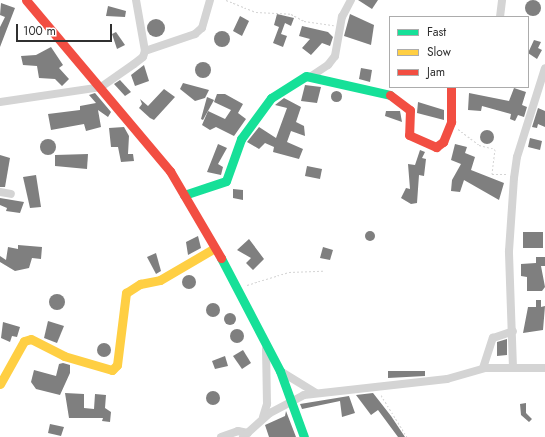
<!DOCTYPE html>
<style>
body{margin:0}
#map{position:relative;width:545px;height:437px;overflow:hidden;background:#fff;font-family:Jost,sans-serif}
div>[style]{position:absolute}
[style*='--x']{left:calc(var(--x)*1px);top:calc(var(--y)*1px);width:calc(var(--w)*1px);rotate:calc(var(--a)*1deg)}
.building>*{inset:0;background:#7f7f7f}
.round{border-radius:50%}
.path>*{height:1px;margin-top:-0.5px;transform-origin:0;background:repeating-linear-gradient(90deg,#d4d4d4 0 2px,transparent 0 4px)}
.street>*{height:8px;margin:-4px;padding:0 4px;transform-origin:4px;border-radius:4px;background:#d4d4d4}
.fast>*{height:9px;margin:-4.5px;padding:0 4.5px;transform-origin:4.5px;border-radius:4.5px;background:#16e098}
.slow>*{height:9px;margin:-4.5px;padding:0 4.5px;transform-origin:4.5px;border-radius:4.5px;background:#ffcf43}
.jam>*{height:9px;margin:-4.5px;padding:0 4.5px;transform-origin:4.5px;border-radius:4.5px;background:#f24e42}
span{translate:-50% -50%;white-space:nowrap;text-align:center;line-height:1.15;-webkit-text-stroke:4px #fff;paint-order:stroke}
.legend{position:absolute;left:389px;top:16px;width:140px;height:72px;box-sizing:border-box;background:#fff;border:1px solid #acacac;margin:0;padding:5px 7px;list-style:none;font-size:12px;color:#303030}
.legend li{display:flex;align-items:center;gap:8px;height:20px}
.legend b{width:20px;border:1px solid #acacac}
.scale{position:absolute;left:16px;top:24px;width:96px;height:18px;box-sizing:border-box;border:2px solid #303030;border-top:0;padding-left:5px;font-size:12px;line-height:14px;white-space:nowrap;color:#303030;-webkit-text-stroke:3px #fff;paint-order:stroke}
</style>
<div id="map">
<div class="building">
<div class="round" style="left:525px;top:0;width:16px;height:16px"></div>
<div style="clip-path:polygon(358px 0,378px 0,372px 9px)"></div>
<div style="clip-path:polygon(1px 3px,15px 8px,0 47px,0 27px,5px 17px,0 15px)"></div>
<div style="clip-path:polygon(108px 6px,126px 11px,125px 17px,106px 16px)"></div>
<div style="clip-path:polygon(277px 14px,294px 18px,291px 26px,285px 23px,281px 34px,287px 36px,283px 47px,273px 43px,279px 27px,274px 25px)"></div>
<div style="clip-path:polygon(350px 14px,374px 25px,371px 45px,344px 36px)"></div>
<div style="clip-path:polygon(240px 16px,249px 21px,242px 36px,233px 31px)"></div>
<div class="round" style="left:147px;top:19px;width:18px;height:18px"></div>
<div style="clip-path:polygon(302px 26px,328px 32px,333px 37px,330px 46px,322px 43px,311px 55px,302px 48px,310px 39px,299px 36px)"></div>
<div class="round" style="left:214px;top:31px;width:16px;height:16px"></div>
<div style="clip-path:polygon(116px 32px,125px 45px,117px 49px,112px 34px)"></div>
<div style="clip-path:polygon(534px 40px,541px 42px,538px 48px,542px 50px,537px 59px,528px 53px)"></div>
<div style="clip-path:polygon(51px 47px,63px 65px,59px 68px,69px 79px,62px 86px,55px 79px,39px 78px,37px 66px,23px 65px,21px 56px,36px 55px)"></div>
<div class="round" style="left:195px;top:62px;width:16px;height:16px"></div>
<div style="clip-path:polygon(144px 65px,149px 81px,135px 86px,131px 75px)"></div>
<div style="clip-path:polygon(361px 68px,372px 70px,370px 82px,359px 79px)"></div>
<div style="clip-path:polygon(120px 80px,131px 92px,125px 96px,114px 84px)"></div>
<div style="clip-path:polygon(183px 83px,209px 90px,205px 98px,195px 101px,180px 89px)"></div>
<div style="clip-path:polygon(305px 85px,321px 87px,317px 103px,301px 101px)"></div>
<div style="clip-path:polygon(514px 88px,526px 92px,522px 105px,527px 107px,524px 117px,518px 115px,515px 121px,510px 119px,511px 114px,482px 106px,481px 111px,468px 110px,469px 93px,509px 101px)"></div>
<div style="clip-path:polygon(164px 89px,175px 97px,154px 120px,150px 118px,139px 108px,142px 104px,140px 99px,148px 106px)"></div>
<div class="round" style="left:330.5px;top:90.5px;width:11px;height:11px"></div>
<div style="clip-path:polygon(95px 93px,111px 112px,108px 117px,98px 110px,101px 127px,86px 131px,84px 124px,51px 130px,48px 114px,80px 110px,80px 106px,96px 103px,89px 95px)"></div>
<div style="clip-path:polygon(217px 94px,225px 94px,243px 104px,238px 113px,246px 119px,234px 136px,216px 127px,210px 130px,202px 125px,208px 111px,225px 119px,231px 110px,214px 102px)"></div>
<div style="clip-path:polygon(207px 97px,214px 100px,203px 120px,201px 119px)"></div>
<div style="clip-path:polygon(284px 98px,301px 107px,296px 122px,304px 126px,305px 136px,291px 131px,287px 142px,303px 149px,299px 159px,273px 152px,274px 147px,265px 143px,259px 149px,247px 142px,259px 127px,276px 138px,287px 108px,275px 105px)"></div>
<div style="clip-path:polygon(418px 102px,444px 110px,444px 120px,417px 113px)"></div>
<div style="clip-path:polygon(538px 108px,545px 111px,545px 127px,538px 124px,537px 128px,532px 127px)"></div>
<div style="clip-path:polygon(386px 111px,400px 111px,402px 122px,385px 116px)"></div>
<div style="clip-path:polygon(124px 127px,129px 136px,128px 154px,133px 154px,134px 161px,121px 162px,118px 147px,111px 147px,109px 128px)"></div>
<div class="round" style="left:480px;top:130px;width:14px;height:14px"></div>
<div style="clip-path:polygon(530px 138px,542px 141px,540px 150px,528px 147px)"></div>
<div class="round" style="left:40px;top:139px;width:16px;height:16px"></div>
<div style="clip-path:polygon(218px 144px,227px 148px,218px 164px,223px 167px,221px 175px,207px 172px)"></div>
<div style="clip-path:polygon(455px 144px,467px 147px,465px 153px,475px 157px,471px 170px,504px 183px,499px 200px,464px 180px,460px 192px,451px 191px,452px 180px,461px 164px,451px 160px)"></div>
<div style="clip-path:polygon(420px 150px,425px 152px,422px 158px,426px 159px,424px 176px,419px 175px,417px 203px,411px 204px,401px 198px,406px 188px,410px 189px,408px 164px,415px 165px)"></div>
<div style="clip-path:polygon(88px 154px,87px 169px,55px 166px,55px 155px)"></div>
<div style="clip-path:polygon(0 155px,10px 158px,5px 187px,0 187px)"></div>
<div style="clip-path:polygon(307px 166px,322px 169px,320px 179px,305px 176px)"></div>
<div style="clip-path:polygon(36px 175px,41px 207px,30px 208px,23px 177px)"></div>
<div style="clip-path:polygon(233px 189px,243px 190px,243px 200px,233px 198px)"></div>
<div style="clip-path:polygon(0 198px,24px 202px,20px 213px,6px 211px,7px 208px,0 205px)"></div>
<div class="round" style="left:365px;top:231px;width:10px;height:10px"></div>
<div style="clip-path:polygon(523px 232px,543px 232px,543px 248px,523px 248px)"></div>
<div style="clip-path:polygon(198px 236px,201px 248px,188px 255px,186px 242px)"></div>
<div style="clip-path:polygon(249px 239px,264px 259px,253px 270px,246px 263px,251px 258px,237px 250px)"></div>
<div style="clip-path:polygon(18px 245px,42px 247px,41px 259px,32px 258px,29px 268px,15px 271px,0 262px,0 256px,6px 260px,8px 247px,18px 249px)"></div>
<div style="clip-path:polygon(323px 247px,333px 250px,330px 260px,320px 258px)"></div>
<div style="clip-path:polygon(156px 253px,161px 271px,156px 274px,147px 257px)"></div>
<div style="clip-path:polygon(536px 257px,545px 257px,545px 266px,541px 266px,545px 287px,542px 291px,527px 291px,527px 277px,521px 276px,521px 264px,536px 263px)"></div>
<div class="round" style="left:182px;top:275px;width:14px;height:14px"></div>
<div class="round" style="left:49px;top:294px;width:16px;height:16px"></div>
<div style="clip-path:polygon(536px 300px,541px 300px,541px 307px,545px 306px,543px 330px,523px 333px,528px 307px,536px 307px)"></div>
<div class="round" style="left:206px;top:303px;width:14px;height:14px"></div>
<div class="round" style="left:224px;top:313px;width:12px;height:12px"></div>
<div style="clip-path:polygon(48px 321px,64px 326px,57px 343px,44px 338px)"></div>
<div style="clip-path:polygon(3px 322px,20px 327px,17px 337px,12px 336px,10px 342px,1px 338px)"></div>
<div class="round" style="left:230px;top:329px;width:14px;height:14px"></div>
<div style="clip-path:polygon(507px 339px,507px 355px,497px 356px,497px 342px)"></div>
<div class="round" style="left:97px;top:343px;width:14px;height:14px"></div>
<div style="clip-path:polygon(243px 350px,251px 363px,242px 369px,233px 356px)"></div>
<div style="clip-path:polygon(225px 356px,228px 366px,215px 369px,212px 361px)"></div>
<div style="clip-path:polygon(63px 363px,70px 365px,70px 373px,60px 395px,36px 389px,31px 382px,34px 370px,56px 376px,59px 364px)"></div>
<div style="clip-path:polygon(388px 371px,425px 371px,425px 376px,388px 378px)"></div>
<div class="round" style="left:206px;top:391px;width:14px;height:14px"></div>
<div style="clip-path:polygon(65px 393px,84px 394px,84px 408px,94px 409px,95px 394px,106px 395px,105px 408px,111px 412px,110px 422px,102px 421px,103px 418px,69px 418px)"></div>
<div style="clip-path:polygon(373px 393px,391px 416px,405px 437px,398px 437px,378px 410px,371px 415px,356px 395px)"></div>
<div style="clip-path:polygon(349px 396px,355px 413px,342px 417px,340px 401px,302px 409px,300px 404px)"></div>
<div style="clip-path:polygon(526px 403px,526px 413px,532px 419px,529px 422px,521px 415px,520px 404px)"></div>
<div style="clip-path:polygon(286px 411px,296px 437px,269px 437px,265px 425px,285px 416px)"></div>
<div style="clip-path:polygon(50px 424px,64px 427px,61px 436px,48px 433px)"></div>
</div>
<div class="path">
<div style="--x:226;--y:0;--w:32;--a:22"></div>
<div style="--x:256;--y:12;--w:35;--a:3"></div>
<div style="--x:291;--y:14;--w:15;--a:28"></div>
<div style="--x:304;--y:21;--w:30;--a:8"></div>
<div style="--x:458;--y:129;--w:26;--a:37"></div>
<div style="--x:479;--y:145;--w:16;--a:14"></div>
<div style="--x:495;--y:149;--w:25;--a:97"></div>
<div style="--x:492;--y:174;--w:16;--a:0"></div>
<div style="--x:247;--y:285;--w:44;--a:-17.2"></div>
<div style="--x:289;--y:272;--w:34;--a:-2"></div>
<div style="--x:381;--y:395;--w:49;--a:58.2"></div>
</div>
<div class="street">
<div style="--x:500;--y:17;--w:17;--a:-83"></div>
<div style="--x:145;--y:51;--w:53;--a:-18.8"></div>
<div style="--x:195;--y:34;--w:9;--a:-41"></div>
<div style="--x:202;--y:28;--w:29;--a:-74"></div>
<div style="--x:310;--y:77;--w:22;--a:-34"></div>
<div style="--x:328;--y:65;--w:11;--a:-52"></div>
<div style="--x:335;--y:56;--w:40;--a:-80"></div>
<div style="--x:342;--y:17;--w:19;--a:-62"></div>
<div style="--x:0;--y:102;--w:102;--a:-8.4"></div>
<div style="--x:101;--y:87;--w:40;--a:-34.9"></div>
<div style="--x:134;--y:64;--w:11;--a:-38"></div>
<div style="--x:143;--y:57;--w:6;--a:-72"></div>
<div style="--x:145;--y:51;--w:52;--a:-100"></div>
<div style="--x:0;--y:192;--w:11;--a:10"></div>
<div style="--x:483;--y:368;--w:32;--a:-72"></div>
<div style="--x:493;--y:338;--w:21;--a:-19"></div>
<div style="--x:513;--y:368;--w:117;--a:-92"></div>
<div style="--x:509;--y:251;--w:73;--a:-86.1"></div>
<div style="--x:514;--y:178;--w:21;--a:-82"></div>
<div style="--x:517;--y:157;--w:93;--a:-72.5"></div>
<div style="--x:280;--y:371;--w:42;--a:31.4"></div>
<div style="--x:263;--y:417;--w:14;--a:-73"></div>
<div style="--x:267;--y:404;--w:55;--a:-91"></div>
<div style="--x:221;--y:437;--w:18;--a:-19"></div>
<div style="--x:238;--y:431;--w:10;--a:11"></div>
<div style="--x:243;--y:437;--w:36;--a:-42"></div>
<div style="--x:270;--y:413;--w:38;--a:-28"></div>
<div style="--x:304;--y:395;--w:144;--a:-6.4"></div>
<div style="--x:447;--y:379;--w:40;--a:-16"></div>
<div style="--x:485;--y:368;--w:60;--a:0"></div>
</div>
<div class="fast">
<div style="--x:184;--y:195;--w:44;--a:-18.4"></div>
<div style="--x:226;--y:181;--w:45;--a:-70.3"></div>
<div style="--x:241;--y:139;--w:51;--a:-53.8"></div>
<div style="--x:271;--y:98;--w:41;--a:-32.2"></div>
<div style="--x:306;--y:76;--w:86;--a:12.7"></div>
<div style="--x:221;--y:258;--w:127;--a:62.4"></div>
<div style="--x:280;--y:371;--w:70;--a:70"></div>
</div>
<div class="slow">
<div style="--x:0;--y:384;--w:49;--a:-60.8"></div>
<div style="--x:24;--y:341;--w:7;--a:-16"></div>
<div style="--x:31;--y:339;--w:37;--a:27"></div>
<div style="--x:64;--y:356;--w:50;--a:16.3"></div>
<div style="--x:112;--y:370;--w:7;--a:-45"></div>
<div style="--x:117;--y:365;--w:73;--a:-82.9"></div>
<div style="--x:126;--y:293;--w:17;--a:-33"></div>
<div style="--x:140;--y:284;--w:20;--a:-11"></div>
<div style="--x:160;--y:280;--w:61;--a:-30.3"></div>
</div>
<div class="jam">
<div style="--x:26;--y:0;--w:224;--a:49.9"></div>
<div style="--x:170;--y:171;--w:101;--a:59.6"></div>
<div style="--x:390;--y:95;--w:25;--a:37"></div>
<div style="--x:410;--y:110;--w:25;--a:92"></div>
<div style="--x:409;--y:135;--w:30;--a:24"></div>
<div style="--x:436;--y:147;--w:9;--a:-36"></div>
<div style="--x:443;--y:142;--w:22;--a:-68"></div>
<div style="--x:451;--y:122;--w:35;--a:-90"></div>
</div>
<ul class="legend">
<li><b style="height:5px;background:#16e098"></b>Fast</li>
<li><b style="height:5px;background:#ffcf43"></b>Slow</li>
<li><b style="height:5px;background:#f24e42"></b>Jam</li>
</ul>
<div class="scale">100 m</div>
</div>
